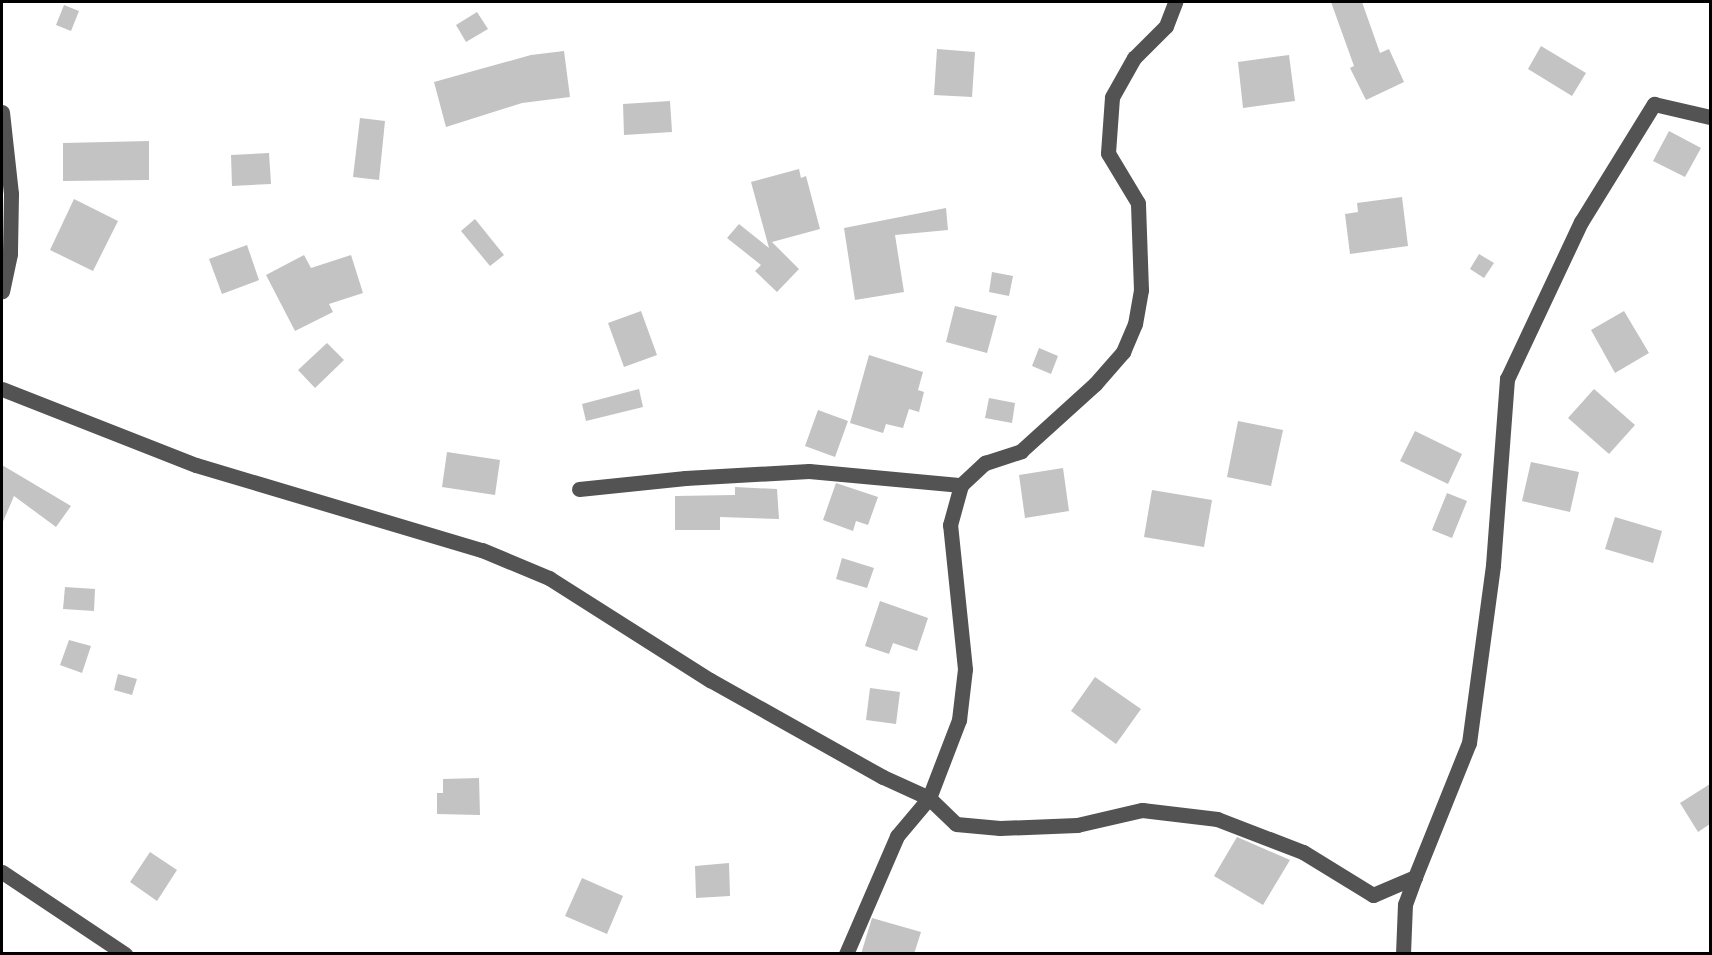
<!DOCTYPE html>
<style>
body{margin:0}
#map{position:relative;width:1712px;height:955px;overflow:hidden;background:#fff;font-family:Helvetica,sans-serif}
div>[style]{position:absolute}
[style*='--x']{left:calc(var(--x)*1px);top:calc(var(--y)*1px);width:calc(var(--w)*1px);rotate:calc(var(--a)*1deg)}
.building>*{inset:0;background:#c3c3c3}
.minor>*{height:15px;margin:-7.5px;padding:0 7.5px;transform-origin:7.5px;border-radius:7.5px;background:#535353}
span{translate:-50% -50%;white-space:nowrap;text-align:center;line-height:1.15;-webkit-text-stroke:4.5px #fff;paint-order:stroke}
.frame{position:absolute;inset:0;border:3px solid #000;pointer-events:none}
</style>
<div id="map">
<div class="building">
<div style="clip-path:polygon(1331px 2px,1362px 2px,1380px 53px,1389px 49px,1404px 82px,1366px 100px,1350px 68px,1354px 66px)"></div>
<div style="clip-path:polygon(64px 5px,79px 11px,71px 31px,56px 25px)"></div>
<div style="clip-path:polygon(477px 12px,488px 29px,466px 42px,456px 25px)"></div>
<div style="clip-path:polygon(1541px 46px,1586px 73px,1572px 96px,1528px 69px)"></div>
<div style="clip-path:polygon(937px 49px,975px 52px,972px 97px,934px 95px)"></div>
<div style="clip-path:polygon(564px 51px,570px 97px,522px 103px,446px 127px,434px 82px,531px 55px)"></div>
<div style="clip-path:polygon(1289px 55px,1295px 101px,1243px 108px,1238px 62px)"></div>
<div style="clip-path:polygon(670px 101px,672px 132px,624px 135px,623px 104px)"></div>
<div style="clip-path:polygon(360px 118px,385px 121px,379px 180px,353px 177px)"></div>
<div style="clip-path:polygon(1669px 131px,1701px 148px,1685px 177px,1653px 161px)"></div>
<div style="clip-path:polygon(149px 141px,149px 180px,63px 181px,63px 143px)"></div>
<div style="clip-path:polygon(269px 153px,271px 184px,232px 186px,231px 155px)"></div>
<div style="clip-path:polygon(799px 169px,801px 178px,806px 176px,820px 229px,772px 242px,799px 269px,777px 292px,755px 271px,761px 265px,727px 238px,739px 224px,769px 248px,751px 182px)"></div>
<div style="clip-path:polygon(1402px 197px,1408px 246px,1350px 254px,1345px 214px,1358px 212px,1357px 203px)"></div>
<div style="clip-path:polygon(74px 199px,118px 221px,93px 271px,50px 250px)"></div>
<div style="clip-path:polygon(946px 208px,948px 230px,895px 235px,904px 292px,855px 300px,844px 228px)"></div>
<div style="clip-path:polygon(475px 219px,504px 255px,490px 266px,461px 231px)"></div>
<div style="clip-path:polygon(247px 245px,259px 280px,222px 294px,209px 259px)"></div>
<div style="clip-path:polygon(1479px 254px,1494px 263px,1484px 278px,1470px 269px)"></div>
<div style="clip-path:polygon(304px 255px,311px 268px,351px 255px,363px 293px,329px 304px,333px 312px,295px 331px,266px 275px)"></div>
<div style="clip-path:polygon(992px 272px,1013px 276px,1009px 296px,989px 292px)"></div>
<div style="clip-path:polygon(955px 306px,997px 316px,987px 353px,946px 342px)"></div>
<div style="clip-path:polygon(641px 311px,657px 355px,624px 367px,608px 323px)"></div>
<div style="clip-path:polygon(1624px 311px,1649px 353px,1615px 373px,1591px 330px)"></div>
<div style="clip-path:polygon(327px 343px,344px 360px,315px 388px,298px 370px)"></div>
<div style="clip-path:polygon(1039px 348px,1058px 356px,1051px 374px,1032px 366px)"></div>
<div style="clip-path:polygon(869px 355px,923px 372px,918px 390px,924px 392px,919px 412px,909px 409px,903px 428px,886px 424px,883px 433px,850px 423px)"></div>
<div style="clip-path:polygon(639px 389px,643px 407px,586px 421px,582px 404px)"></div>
<div style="clip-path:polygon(1594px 389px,1635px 425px,1609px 454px,1568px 418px)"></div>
<div style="clip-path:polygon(989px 398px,1015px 403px,1012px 423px,985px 418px)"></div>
<div style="clip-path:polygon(818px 410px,848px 421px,835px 457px,805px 446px)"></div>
<div style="clip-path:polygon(1238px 421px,1283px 430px,1271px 486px,1227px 477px)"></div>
<div style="clip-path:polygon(1415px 431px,1462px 454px,1448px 484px,1400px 461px)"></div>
<div style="clip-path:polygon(447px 452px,500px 460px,495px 495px,442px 487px)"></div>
<div style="clip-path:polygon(1531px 462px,1579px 472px,1570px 512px,1522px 501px)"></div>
<div style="clip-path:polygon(2px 465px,71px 506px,56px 527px,14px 496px,2px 524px)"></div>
<div style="clip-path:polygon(1063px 468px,1069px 511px,1025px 518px,1019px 475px)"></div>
<div style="clip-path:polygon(836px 483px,878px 497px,868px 525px,856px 521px,853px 531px,823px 520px)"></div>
<div style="clip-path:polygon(735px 487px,777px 489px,779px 519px,720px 517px,720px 530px,675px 530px,675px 496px,735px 495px)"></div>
<div style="clip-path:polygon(1152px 490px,1212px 500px,1204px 547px,1144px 537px)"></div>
<div style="clip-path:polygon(1447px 493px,1467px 501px,1452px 538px,1432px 530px)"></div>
<div style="clip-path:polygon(1615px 517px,1662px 531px,1653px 563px,1605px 549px)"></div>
<div style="clip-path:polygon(842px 558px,874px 568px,867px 588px,836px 579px)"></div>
<div style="clip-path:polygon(65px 587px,95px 589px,94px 611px,63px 609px)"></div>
<div style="clip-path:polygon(880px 601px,928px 618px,917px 651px,893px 643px,889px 654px,865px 646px)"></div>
<div style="clip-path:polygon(69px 640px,91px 646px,82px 673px,60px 665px)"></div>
<div style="clip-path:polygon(118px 674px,137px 679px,132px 695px,114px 690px)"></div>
<div style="clip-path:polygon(1095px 677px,1141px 709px,1116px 744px,1071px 711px)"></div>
<div style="clip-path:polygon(870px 688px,900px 692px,896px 724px,866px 720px)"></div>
<div style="clip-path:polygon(479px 778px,480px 815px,437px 814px,437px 793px,443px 793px,443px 779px)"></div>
<div style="clip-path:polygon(1710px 784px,1710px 824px,1698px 832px,1680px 803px)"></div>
<div style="clip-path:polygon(1237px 837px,1290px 860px,1263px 905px,1214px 876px)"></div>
<div style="clip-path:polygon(150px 852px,177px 870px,157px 901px,130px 882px)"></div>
<div style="clip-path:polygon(729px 863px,730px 896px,696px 898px,695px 866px)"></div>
<div style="clip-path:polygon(582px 878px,623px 896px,607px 934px,565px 916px)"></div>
<div style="clip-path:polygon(872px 918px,921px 932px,914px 954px,861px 954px)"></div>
</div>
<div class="minor">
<div style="--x:2;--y:112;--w:82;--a:83.7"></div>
<div style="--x:11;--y:194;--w:60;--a:91"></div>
<div style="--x:10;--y:254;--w:38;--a:102"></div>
<div style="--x:2;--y:389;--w:208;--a:21.4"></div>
<div style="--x:196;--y:465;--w:298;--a:16.6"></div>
<div style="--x:482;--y:550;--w:73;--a:22.7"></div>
<div style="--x:549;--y:578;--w:191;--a:32.4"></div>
<div style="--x:710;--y:680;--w:198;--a:29.3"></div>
<div style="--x:883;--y:777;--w:51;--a:24.5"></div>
<div style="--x:929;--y:798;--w:37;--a:44"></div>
<div style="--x:956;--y:824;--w:44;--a:5.2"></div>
<div style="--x:1000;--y:828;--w:77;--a:-2.2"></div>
<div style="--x:1077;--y:825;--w:67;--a:-13"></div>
<div style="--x:1142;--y:810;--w:76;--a:6.8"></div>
<div style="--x:1217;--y:819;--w:92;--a:21"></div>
<div style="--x:1303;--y:852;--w:82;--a:31.6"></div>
<div style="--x:1373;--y:895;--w:46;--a:-23.2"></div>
<div style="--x:1415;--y:877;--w:29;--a:110"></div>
<div style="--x:1405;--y:904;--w:50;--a:92.3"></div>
<div style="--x:579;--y:489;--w:107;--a:-5.9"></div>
<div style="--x:685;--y:478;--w:124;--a:-3.2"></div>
<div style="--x:809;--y:471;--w:153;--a:5.3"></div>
<div style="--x:2;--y:872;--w:148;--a:33.7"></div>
<div style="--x:1415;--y:877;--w:144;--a:-68.1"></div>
<div style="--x:1469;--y:743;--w:180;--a:-82.3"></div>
<div style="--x:1493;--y:565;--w:187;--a:-85.7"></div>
<div style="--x:1507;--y:379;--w:174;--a:-64.8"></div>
<div style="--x:1581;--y:222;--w:139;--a:-58.3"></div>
<div style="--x:1654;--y:104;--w:57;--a:13.1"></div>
<div style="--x:846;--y:954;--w:129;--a:-66.6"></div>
<div style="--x:897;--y:836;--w:50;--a:-49.9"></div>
<div style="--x:929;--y:798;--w:84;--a:-69"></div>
<div style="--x:959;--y:720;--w:51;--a:-83.3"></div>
<div style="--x:965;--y:669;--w:145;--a:-95.9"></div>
<div style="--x:950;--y:525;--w:41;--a:-74.6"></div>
<div style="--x:961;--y:485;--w:33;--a:-43"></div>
<div style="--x:985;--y:463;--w:38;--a:-18"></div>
<div style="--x:1021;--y:451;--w:100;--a:-42.2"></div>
<div style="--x:1095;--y:384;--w:43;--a:-48.8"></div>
<div style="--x:1123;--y:352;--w:30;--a:-67"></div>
<div style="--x:1135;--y:324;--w:35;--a:-80"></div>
<div style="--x:1141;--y:290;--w:87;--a:-92"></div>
<div style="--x:1138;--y:203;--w:58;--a:-121"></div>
<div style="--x:1108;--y:153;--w:56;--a:-85.9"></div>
<div style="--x:1112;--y:97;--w:45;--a:-60.6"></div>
<div style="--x:1134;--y:58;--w:45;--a:-45"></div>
<div style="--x:1166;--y:26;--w:26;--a:-69"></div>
</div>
<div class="frame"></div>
</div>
